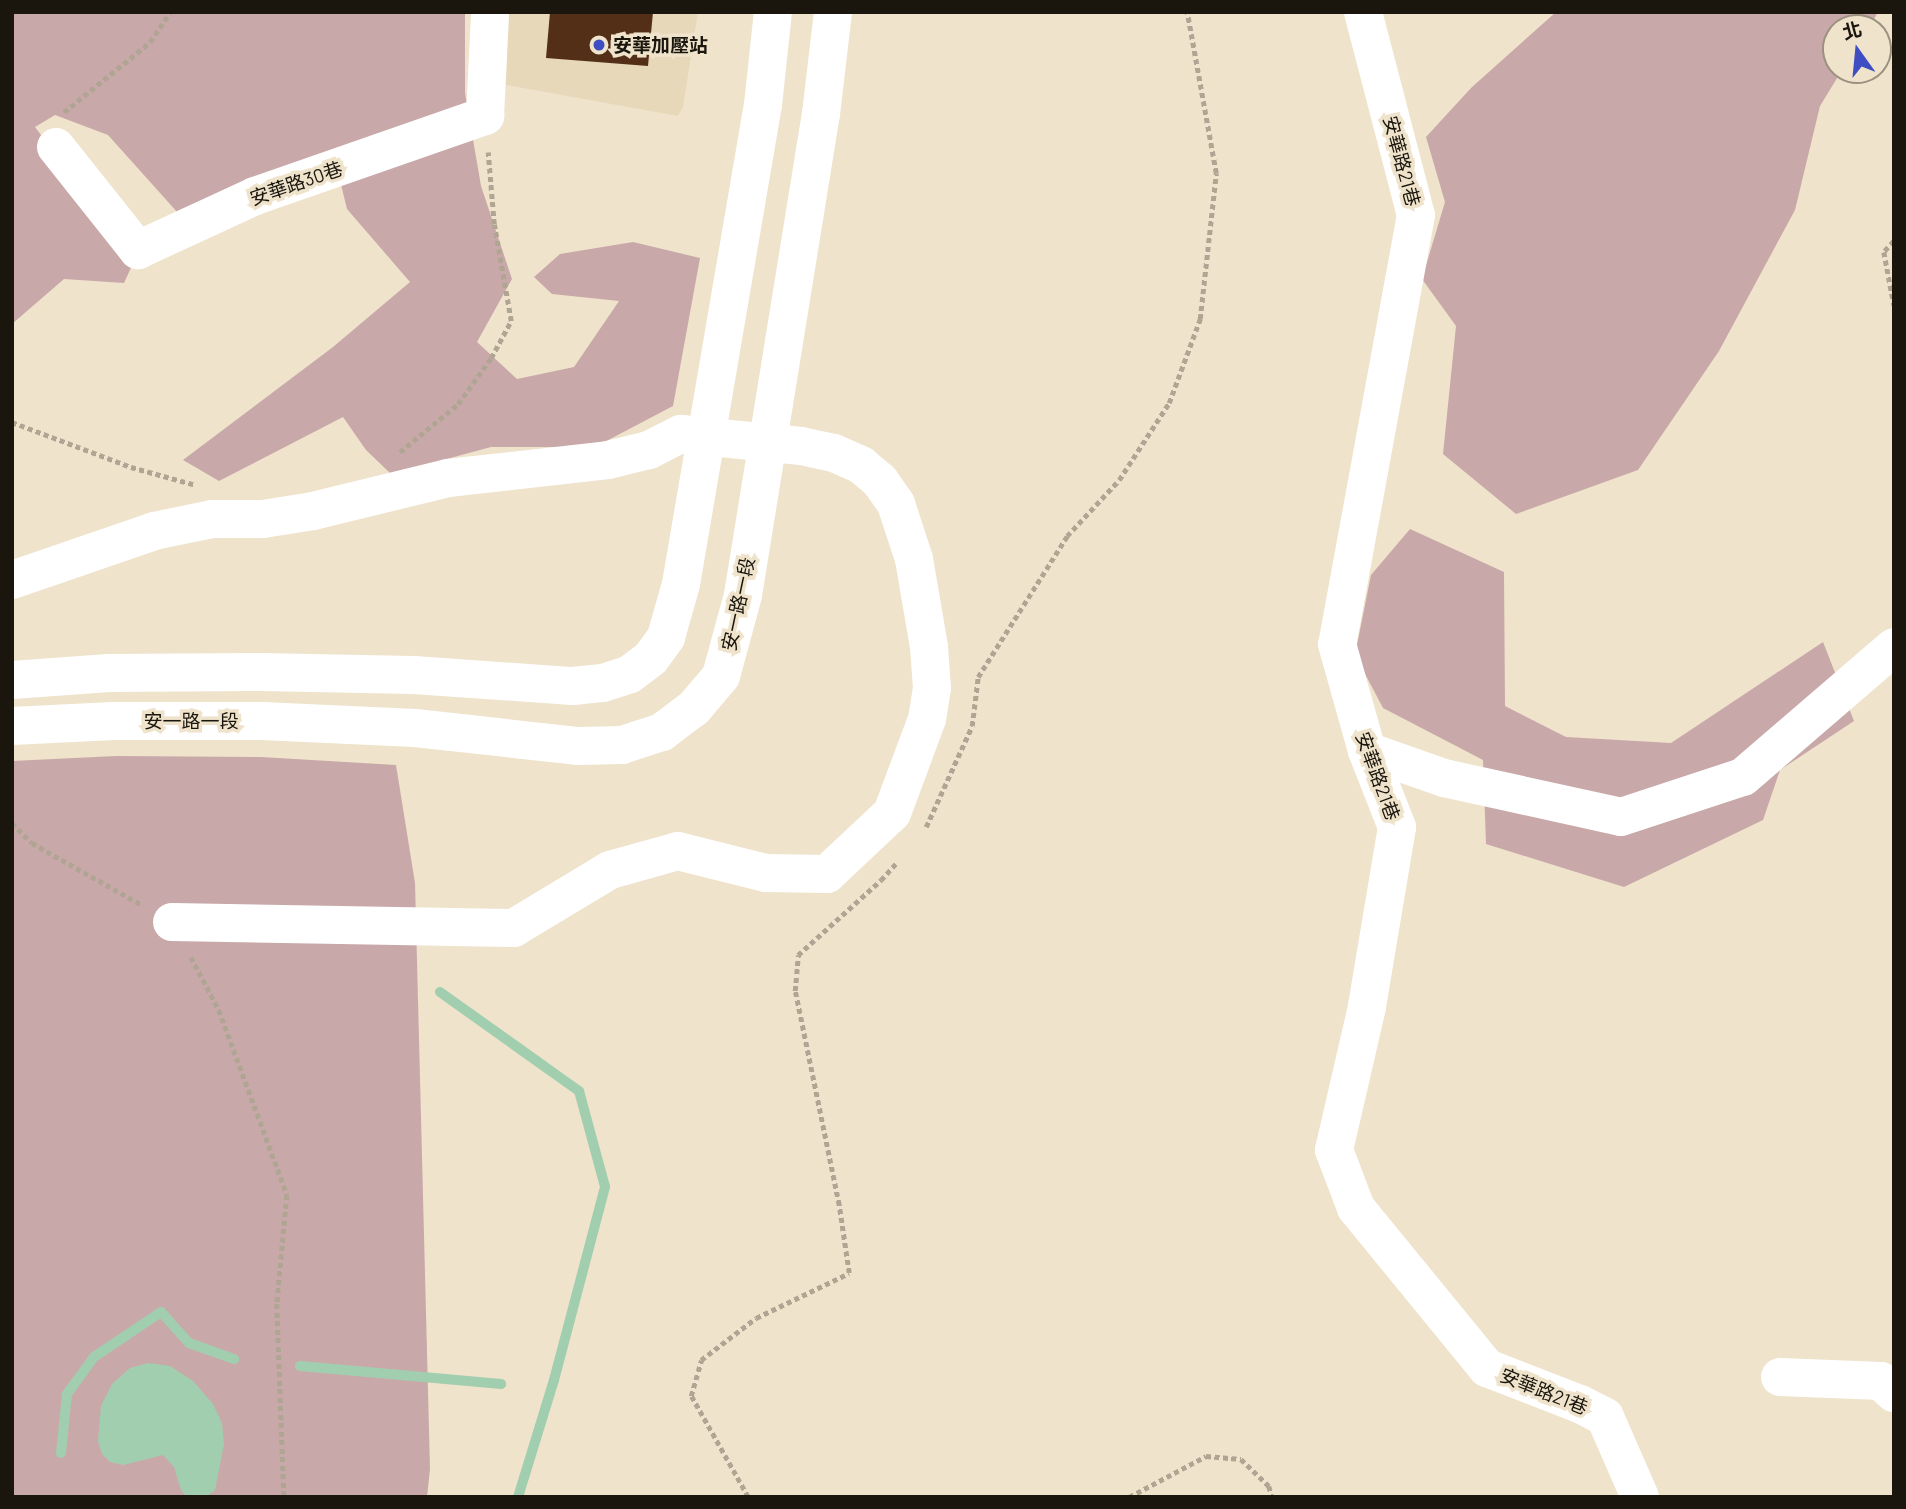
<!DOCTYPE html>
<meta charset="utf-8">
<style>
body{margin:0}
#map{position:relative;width:1906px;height:1509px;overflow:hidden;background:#efe3cb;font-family:Barlow,"Noto Sans TC",sans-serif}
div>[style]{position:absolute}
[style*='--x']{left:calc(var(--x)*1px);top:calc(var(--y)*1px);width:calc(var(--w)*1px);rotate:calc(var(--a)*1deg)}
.built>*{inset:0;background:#e6d8b9}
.green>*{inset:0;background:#c9a8a9}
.water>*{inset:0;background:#a2ceb0}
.stream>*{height:10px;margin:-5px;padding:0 5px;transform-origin:5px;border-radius:5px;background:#a2ceb0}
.building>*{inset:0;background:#532f18}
.path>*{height:4.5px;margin-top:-2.25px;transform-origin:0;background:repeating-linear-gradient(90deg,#afa592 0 5px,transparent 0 8.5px)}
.minor>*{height:38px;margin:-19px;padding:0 19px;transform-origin:19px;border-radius:19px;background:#fff}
.dots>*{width:19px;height:19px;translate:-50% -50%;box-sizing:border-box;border:4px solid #efe3cb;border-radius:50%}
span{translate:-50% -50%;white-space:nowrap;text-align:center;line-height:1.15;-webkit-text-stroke:7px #efe3cb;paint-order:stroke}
.poi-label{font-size:19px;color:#1a160e;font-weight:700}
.left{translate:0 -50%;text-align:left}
.street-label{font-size:19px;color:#1a160e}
.frame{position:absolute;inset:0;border:14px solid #1a160e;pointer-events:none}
.north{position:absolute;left:1822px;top:14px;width:70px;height:70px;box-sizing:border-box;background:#efe3cb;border:2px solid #9a917f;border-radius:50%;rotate:345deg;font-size:19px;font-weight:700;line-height:28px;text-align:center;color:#1a160e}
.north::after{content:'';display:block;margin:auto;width:24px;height:32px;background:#3e4dc1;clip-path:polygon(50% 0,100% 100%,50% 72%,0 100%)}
</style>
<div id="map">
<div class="built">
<div style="clip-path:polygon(509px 12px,698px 12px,683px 107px,678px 116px,506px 85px)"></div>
</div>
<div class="green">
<div style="clip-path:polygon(12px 12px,465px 12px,465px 93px,481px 186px,512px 279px,477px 342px,517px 379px,574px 367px,619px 301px,552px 294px,534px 277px,560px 254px,633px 242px,700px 258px,673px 406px,595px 447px,491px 447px,391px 474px,366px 450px,343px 417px,219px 481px,183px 460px,333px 347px,410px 282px,347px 209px,334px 156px,178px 213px,108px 135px,55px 115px,35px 127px,135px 259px,124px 283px,64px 279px,12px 324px)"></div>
<div style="clip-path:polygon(1556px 12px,1878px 12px,1869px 28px,1836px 28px,1836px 70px,1842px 70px,1820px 106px,1795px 210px,1719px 351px,1638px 470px,1516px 514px,1443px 454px,1456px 326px,1422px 279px,1445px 202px,1426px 137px,1471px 88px)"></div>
<div style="clip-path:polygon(1410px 529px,1504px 572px,1505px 706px,1566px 737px,1671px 743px,1823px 642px,1854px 721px,1780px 770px,1763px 820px,1624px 887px,1486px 844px,1483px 760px,1383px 708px,1355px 655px,1371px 575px)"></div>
<div style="clip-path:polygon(116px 756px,261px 757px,396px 765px,415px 883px,430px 1469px,427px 1497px,12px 1497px,12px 761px)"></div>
</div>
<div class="water">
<div style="clip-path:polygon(148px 1363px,170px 1366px,193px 1381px,213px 1404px,222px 1423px,224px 1444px,215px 1490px,206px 1497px,187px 1497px,181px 1490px,174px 1467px,163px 1455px,123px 1465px,110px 1462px,102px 1454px,98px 1441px,101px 1406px,112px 1384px,130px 1368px)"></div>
</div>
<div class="stream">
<div style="--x:440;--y:992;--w:171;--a:35.5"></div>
<div style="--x:579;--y:1091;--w:99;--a:74.8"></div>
<div style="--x:605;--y:1187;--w:200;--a:104.8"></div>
<div style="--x:554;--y:1380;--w:122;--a:107.1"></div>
<div style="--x:300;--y:1366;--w:202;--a:5.1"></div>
<div style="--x:61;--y:1453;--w:59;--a:-84.2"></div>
<div style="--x:67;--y:1394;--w:46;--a:-53.9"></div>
<div style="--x:94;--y:1357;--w:81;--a:-33.9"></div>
<div style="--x:161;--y:1312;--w:42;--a:47.9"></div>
<div style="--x:189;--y:1343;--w:48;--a:19.6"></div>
</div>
<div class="building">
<div style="clip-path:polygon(550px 12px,653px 12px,648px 66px,546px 58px)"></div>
</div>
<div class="path">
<div style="--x:64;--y:112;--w:111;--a:-39.1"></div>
<div style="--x:150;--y:42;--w:36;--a:-56"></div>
<div style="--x:1894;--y:241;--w:15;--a:132"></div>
<div style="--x:1884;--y:252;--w:54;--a:79.3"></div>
<div style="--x:12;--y:422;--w:127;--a:20.7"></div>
<div style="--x:131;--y:467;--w:67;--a:15.5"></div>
<div style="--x:400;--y:452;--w:75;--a:-39.6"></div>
<div style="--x:458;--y:404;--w:57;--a:-54.3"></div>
<div style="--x:491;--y:358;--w:42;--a:-61.6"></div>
<div style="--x:511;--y:321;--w:98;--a:-99.9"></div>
<div style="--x:494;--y:224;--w:72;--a:-94.8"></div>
<div style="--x:12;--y:823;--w:28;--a:45"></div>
<div style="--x:32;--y:843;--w:126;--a:29.4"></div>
<div style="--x:926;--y:827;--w:111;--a:-65.5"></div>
<div style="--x:972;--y:726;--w:49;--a:-83"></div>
<div style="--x:978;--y:677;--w:167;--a:-57.7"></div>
<div style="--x:1067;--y:536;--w:76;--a:-47.1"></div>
<div style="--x:1119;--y:480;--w:92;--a:-57"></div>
<div style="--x:1169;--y:403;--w:90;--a:-69.7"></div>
<div style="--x:1200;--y:319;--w:147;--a:-83.7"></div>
<div style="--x:1216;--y:173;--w:164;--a:-100.2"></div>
<div style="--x:191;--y:957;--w:60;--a:62.2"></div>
<div style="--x:219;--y:1010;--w:197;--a:69.8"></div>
<div style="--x:287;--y:1195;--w:109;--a:95.2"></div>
<div style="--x:277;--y:1304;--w:193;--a:87.9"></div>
<div style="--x:748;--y:1497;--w:116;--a:-119.4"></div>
<div style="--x:691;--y:1396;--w:37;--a:-74"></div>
<div style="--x:701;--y:1360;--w:69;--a:-37.4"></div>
<div style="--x:756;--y:1318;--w:103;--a:-25.8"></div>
<div style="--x:849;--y:1273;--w:69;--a:-98.4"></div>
<div style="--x:839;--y:1205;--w:218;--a:-101.6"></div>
<div style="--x:795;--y:991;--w:36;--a:-85"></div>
<div style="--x:798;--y:955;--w:112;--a:-42.1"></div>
<div style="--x:881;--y:880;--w:25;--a:-48"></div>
<div style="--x:1129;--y:1497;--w:87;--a:-28"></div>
<div style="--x:1206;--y:1456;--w:35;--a:5"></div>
<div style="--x:1241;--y:1459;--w:39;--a:44"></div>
<div style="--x:1269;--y:1486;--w:11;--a:75"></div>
</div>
<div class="minor">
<div style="--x:1363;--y:12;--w:210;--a:75.4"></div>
<div style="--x:1416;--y:215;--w:436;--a:100.4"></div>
<div style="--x:1337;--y:644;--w:111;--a:74.3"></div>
<div style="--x:1367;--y:751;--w:82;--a:68.5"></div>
<div style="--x:1397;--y:827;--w:182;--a:99.5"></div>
<div style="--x:1367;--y:1007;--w:147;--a:103"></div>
<div style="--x:1334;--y:1150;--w:62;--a:69.2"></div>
<div style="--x:1356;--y:1208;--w:207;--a:50.7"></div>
<div style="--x:1487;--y:1368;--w:100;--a:21.2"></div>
<div style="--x:1580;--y:1404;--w:28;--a:27"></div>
<div style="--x:1605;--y:1417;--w:87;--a:66.4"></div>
<div style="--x:56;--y:147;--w:132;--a:51.5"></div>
<div style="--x:138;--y:250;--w:129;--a:-24.8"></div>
<div style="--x:255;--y:196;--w:244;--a:-19.2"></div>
<div style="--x:485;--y:116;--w:104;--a:-87.2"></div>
<div style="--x:12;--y:580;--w:150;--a:-19"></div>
<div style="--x:154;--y:531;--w:59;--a:-11.7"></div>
<div style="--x:212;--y:519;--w:51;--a:0"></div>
<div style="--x:263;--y:519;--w:51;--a:-9.1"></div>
<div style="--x:313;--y:511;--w:139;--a:-13.7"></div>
<div style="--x:448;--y:478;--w:161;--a:-6.4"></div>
<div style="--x:608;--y:460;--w:42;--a:-13.7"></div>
<div style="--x:649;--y:450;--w:36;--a:-27"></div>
<div style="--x:681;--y:434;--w:121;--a:5.7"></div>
<div style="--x:801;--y:446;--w:34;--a:12"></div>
<div style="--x:834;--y:453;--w:30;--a:24"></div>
<div style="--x:861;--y:465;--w:25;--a:40"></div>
<div style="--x:880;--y:481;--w:28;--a:55"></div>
<div style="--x:896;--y:504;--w:58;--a:71.9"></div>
<div style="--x:914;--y:559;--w:89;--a:80.3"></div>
<div style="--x:929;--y:647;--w:41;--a:85.8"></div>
<div style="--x:932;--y:688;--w:31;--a:99"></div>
<div style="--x:927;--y:719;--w:100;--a:110.4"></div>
<div style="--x:892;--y:813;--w:89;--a:136.8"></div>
<div style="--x:827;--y:874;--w:61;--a:-179.1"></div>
<div style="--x:766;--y:873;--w:91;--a:-166"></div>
<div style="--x:678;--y:851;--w:71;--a:164.4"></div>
<div style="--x:610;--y:870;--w:112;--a:148.9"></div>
<div style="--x:514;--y:928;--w:342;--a:-179"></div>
<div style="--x:12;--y:680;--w:97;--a:-4.1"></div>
<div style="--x:109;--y:673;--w:152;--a:-0.4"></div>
<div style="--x:261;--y:672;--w:153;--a:1.1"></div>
<div style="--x:414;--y:675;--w:159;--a:4"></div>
<div style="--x:573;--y:686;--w:30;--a:-6"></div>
<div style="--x:603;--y:683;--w:28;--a:-18"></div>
<div style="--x:630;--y:674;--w:26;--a:-37"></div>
<div style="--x:651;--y:658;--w:26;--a:-54"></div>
<div style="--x:666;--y:637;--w:55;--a:-74.2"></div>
<div style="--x:681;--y:584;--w:486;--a:-80.3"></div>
<div style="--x:763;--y:105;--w:94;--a:-83.9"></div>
<div style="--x:12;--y:726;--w:101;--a:-2.8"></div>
<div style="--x:113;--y:721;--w:149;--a:0"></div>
<div style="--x:262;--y:721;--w:153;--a:2.6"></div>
<div style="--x:415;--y:728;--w:165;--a:6.3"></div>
<div style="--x:579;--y:746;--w:43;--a:-1.3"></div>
<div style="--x:622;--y:745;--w:42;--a:-18"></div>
<div style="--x:662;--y:732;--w:40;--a:-37"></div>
<div style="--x:694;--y:708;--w:42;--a:-49.8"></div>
<div style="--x:721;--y:676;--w:84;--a:-74.8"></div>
<div style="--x:743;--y:595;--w:487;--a:-80.8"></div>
<div style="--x:821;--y:114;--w:103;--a:-83.3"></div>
<div style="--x:1367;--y:751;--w:82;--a:19.3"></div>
<div style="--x:1444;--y:778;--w:181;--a:12.4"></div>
<div style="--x:1621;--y:817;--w:128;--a:-18.2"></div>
<div style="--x:1743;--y:777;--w:199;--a:-40.7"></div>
<div style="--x:1780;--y:1377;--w:101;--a:2.3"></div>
<div style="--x:1881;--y:1381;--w:18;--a:43"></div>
</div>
<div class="dots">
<div style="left:599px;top:45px;background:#3e4dc1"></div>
</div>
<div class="poi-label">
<span class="left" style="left:613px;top:45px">安華加壓站</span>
</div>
<div class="street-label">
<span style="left:1402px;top:161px;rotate:75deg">安華路21巷</span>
<span style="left:296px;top:183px;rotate:-19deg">安華路30巷</span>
<span style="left:738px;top:604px;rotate:-78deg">安一路一段</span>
<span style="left:191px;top:721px">安一路一段</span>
<span style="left:1378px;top:776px;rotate:70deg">安華路21巷</span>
<span style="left:1544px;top:1391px;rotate:22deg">安華路21巷</span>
</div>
<div class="frame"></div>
<div class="north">北</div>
</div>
